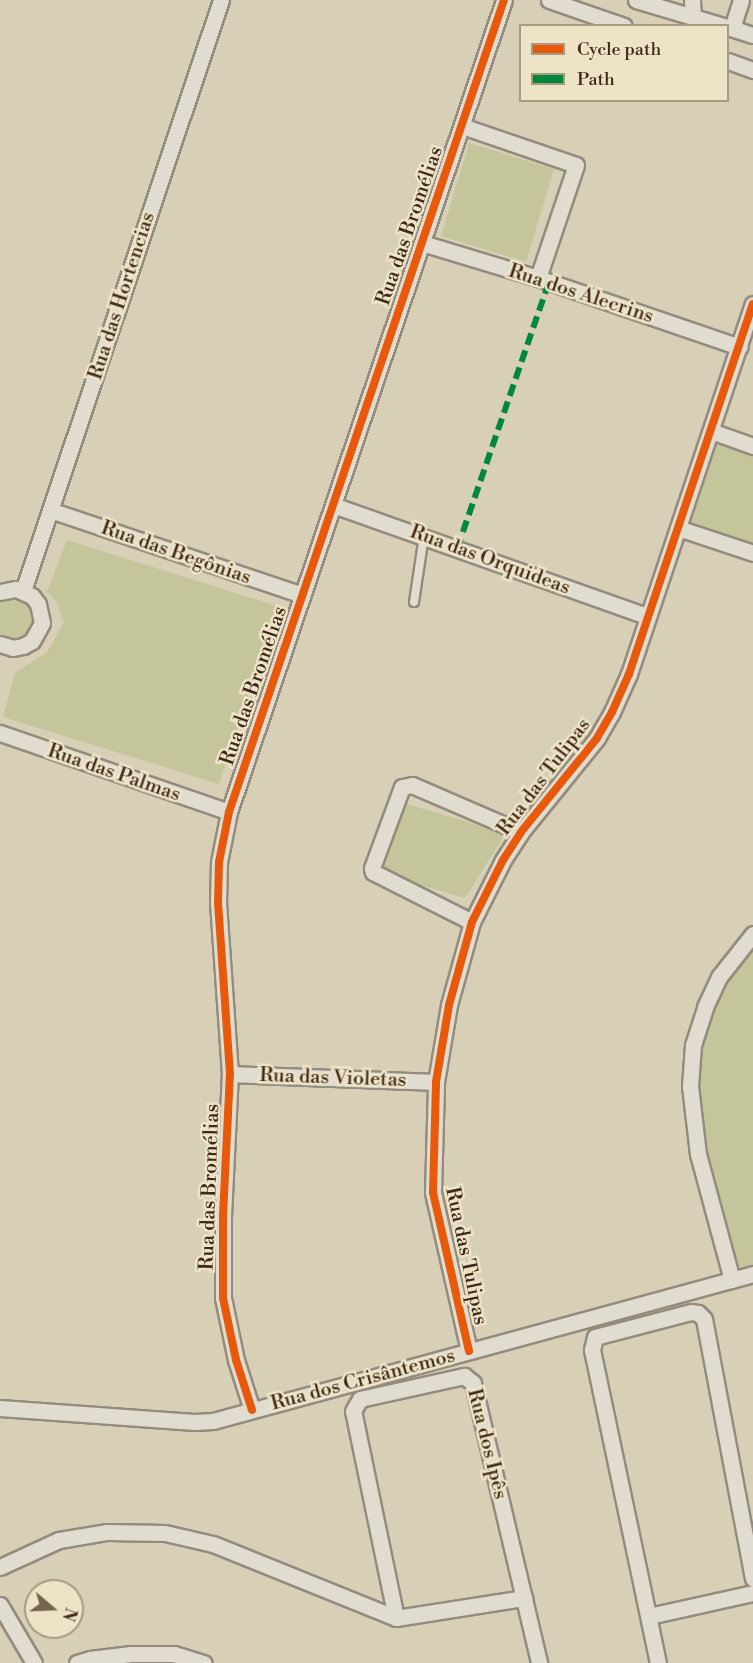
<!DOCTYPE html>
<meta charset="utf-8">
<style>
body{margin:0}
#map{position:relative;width:753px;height:1663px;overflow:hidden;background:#d7cfb6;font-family:"Libre Bodoni",serif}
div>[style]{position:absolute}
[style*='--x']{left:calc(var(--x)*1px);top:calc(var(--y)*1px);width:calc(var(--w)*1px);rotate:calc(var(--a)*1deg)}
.green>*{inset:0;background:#c5c59c}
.roads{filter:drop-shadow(2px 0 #938b7c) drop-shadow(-2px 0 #938b7c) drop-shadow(0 2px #938b7c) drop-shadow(0 -2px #938b7c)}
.service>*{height:8px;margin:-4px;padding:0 4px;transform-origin:4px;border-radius:4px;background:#e0dccf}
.minor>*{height:15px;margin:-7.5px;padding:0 7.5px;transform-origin:7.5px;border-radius:7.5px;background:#e0dccf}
.quiet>*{height:6px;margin-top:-3px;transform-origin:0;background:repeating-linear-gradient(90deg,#00873e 0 12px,transparent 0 18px)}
.cycleway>*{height:8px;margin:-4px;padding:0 4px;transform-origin:4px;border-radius:4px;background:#e8590c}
span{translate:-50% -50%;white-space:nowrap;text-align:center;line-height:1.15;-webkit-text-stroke:5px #ede4c7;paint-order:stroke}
.street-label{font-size:20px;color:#40291b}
.legend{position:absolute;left:519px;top:24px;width:210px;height:78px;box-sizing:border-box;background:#ede4c7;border:2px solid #a89982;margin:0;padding:8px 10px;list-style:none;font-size:18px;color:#40291b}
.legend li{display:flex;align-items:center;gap:12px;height:30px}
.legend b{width:30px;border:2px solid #a89982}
.north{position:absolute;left:24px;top:1579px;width:60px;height:60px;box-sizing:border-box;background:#ede4c7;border:2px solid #a89982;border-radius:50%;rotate:109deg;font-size:16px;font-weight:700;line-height:24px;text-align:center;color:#40291b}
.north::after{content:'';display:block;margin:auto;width:21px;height:27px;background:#756351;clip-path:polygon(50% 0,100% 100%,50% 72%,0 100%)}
</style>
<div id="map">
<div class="green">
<div style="clip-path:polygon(469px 143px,554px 169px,526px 262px,441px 236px)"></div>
<div style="clip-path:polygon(716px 443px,753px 456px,753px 543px,690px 522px)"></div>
<div style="clip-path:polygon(67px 540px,277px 606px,219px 784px,3px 717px,15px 673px,47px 652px,64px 622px,56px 601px,47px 592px)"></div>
<div style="clip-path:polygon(10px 596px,24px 598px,33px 608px,36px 622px,29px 635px,16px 641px,0 637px,0 600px)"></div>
<div style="clip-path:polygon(403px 803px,506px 833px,465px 898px,380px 873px)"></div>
<div style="clip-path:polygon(753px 945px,753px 1268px,749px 1269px,735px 1264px,705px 1151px,698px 1085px,702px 1043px,712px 1010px,726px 981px)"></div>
</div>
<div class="roads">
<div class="service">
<div style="--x:414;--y:602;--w:67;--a:-81.4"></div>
</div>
<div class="minor">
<div style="--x:549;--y:0;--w:79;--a:19.1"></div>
<div style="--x:636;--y:0;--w:91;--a:16.6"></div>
<div style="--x:692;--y:0;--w:17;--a:87"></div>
<div style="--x:728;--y:27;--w:26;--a:18"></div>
<div style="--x:732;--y:28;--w:29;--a:-72"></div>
<div style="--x:728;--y:61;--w:27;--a:20"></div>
<div style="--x:462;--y:126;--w:120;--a:18.9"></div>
<div style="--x:576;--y:165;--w:119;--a:108.6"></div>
<div style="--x:422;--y:243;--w:121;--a:16.8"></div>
<div style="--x:538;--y:278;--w:213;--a:18.9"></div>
<div style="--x:711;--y:431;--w:45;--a:19.7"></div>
<div style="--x:333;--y:505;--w:333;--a:19.5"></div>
<div style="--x:50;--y:510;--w:266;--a:18.6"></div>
<div style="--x:678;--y:528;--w:79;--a:18.4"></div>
<div style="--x:23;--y:591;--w:623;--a:-71.48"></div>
<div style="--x:0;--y:592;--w:16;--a:-11"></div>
<div style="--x:16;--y:589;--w:17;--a:24"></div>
<div style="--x:32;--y:596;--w:10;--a:53"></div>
<div style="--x:38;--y:604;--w:19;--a:78"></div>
<div style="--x:42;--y:623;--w:21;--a:119"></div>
<div style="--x:32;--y:641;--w:10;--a:151"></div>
<div style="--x:23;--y:646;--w:10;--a:169"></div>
<div style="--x:13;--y:648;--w:14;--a:-163"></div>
<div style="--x:0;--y:733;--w:242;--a:19"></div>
<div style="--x:472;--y:922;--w:111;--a:-153.2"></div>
<div style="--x:373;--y:872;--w:4;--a:-104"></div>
<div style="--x:372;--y:868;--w:86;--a:-69.7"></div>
<div style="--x:402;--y:787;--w:10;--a:-11"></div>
<div style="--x:412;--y:785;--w:119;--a:23.3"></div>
<div style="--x:230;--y:1074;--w:206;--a:2.2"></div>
<div style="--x:732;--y:1280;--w:131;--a:-105.1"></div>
<div style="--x:698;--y:1154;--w:68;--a:-96.7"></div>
<div style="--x:690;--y:1086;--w:41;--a:-85.8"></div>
<div style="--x:693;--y:1045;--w:40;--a:-72"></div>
<div style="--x:705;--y:1007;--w:33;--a:-65"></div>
<div style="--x:719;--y:977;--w:55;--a:-51.7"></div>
<div style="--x:469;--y:1351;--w:163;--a:-102.8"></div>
<div style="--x:433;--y:1192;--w:110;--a:-88.4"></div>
<div style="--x:436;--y:1082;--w:78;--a:-80.4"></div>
<div style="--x:449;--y:1005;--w:86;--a:-74.5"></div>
<div style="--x:472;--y:922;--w:69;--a:-63.4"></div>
<div style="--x:503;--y:860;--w:33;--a:-57"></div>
<div style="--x:521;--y:832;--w:121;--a:-51"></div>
<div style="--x:597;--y:738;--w:30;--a:-60"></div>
<div style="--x:612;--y:712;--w:42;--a:-65.9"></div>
<div style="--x:629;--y:674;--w:390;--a:-71.5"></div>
<div style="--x:0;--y:1408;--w:195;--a:4.1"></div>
<div style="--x:194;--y:1422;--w:19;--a:-3"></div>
<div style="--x:213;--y:1421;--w:560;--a:-15.23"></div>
<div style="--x:252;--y:1410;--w:52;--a:-107.7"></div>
<div style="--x:236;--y:1360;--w:63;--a:-101.8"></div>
<div style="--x:223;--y:1298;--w:82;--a:-90"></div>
<div style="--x:223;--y:1216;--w:142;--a:-87.2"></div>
<div style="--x:230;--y:1074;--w:171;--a:-94"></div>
<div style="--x:218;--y:903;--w:41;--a:-88.6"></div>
<div style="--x:219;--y:862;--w:51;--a:-78.7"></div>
<div style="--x:229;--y:812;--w:857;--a:-71.29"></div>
<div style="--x:0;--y:1567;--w:65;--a:-24.6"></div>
<div style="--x:59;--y:1540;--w:49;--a:-9.5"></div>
<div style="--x:107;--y:1532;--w:58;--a:1"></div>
<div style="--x:165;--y:1533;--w:49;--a:12.9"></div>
<div style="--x:213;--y:1544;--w:197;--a:22"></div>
<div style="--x:396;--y:1618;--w:130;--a:-8.9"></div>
<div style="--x:0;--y:1605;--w:67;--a:59.6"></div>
<div style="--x:649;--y:1616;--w:107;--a:-12.5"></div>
<div style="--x:396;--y:1618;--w:211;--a:-101.7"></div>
<div style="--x:353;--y:1411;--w:14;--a:-60"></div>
<div style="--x:360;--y:1399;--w:107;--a:-12.5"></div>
<div style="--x:464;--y:1376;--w:11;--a:38"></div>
<div style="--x:473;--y:1383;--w:288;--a:76.7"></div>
<div style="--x:77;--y:1663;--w:14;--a:-17"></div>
<div style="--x:90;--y:1659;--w:41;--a:-7"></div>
<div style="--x:131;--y:1654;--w:43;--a:0"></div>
<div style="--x:174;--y:1654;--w:31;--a:17"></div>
<div style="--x:658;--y:1663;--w:320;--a:-101.9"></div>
<div style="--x:592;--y:1350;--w:13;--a:-77"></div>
<div style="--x:595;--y:1337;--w:99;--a:-14.6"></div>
<div style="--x:691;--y:1312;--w:7;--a:8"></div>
<div style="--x:698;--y:1313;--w:8;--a:45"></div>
<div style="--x:704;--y:1319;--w:264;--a:79.3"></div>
</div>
</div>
<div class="quiet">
<div style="--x:457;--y:549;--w:282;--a:-71"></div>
</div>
<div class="cycleway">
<div style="--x:469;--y:1351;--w:163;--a:-102.8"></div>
<div style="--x:433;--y:1192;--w:110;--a:-88.4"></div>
<div style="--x:436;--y:1082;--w:78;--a:-80.4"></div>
<div style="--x:449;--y:1005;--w:86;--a:-74.5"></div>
<div style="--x:472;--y:922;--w:69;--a:-63.4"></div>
<div style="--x:503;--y:860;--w:33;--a:-57"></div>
<div style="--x:521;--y:832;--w:121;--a:-51"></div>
<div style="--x:597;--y:738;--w:30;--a:-60"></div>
<div style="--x:612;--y:712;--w:42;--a:-65.9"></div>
<div style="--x:629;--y:674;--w:390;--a:-71.5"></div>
<div style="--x:252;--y:1410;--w:52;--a:-107.7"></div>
<div style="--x:236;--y:1360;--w:63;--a:-101.8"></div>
<div style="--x:223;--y:1298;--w:82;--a:-90"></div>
<div style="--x:223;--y:1216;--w:142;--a:-87.2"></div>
<div style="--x:230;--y:1074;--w:171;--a:-94"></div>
<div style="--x:218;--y:903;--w:41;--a:-88.6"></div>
<div style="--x:219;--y:862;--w:51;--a:-78.7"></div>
<div style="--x:229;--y:812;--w:857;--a:-71.29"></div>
</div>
<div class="street-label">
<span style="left:410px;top:226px;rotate:-71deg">Rua das Bromélias</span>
<span style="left:581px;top:294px;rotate:18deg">Rua dos Alecrins</span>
<span style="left:122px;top:296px;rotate:-72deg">Rua das Hortencias</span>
<span style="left:176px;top:553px;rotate:19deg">Rua das Begônias</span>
<span style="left:490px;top:560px;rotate:20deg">Rua das Orquideas</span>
<span style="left:254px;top:686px;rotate:-71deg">Rua das Bromélias</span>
<span style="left:114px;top:773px;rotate:19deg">Rua das Palmas</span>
<span style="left:544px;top:777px;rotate:-53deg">Rua das Tulipas</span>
<span style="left:333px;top:1078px;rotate:2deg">Rua das Violetas</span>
<span style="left:210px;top:1187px;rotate:-88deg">Rua das Bromélias</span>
<span style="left:466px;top:1256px;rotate:78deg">Rua das Tulipas</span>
<span style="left:363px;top:1380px;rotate:-15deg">Rua dos Crisântemos</span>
<span style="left:487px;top:1444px;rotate:76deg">Rua dos Ipês</span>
</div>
<ul class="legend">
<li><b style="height:8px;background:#e8590c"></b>Cycle path</li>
<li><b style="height:8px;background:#00873e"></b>Path</li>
</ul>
<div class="north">N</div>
</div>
